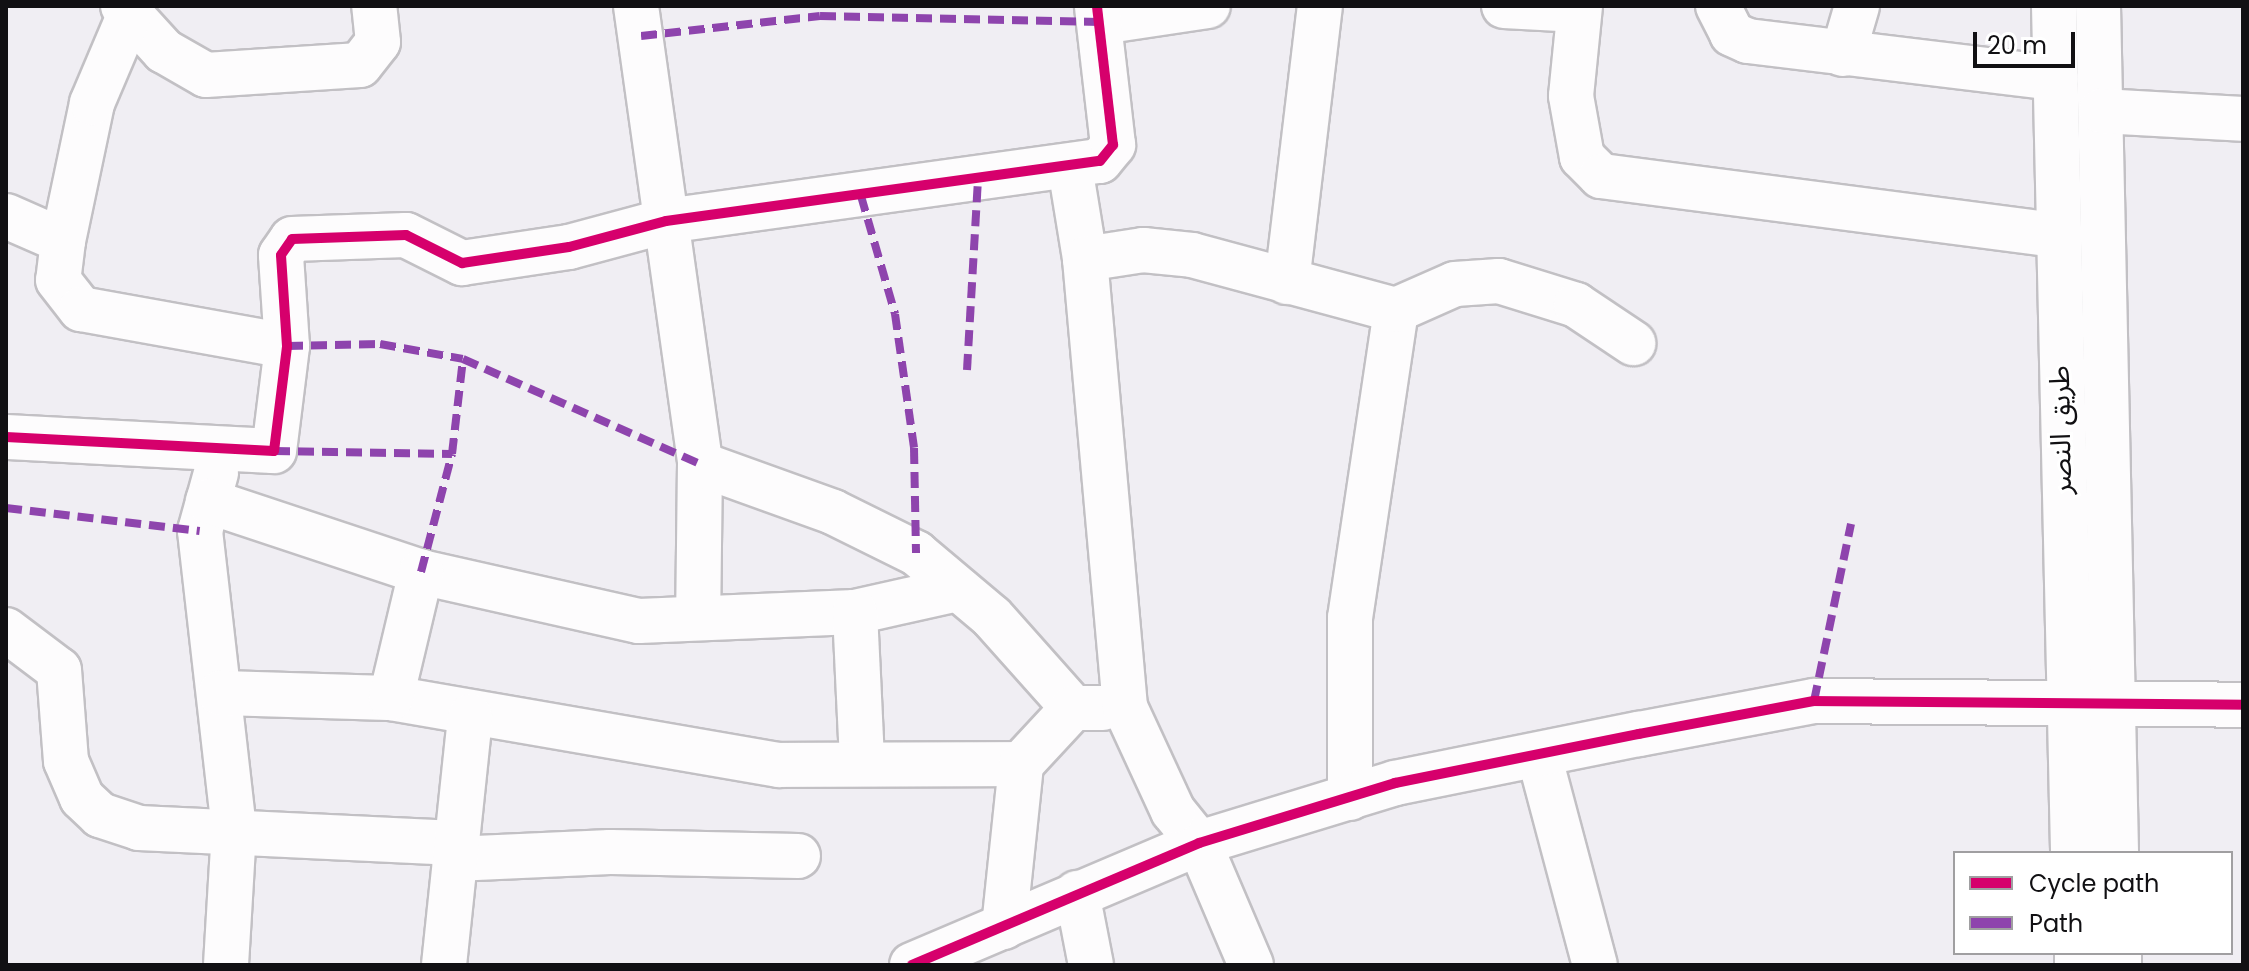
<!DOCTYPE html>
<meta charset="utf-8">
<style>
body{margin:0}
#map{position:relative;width:2249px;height:971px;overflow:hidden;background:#f0eef3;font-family:Poppins,"Noto Sans Arabic",sans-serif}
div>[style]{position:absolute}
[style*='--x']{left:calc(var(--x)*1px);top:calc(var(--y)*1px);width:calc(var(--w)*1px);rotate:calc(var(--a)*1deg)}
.roads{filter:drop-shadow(2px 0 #c2c0c4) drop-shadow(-2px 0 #c2c0c4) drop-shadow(0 2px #c2c0c4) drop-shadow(0 -2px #c2c0c4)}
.minor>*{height:44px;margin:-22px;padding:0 22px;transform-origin:22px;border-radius:22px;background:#fdfcfd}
.quiet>*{height:8px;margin-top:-4px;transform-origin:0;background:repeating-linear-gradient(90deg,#8e44ad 0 16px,transparent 0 24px)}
.cycleway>*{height:10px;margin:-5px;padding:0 5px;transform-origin:5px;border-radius:5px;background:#d6006c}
span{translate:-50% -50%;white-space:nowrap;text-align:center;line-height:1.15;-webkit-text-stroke:6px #fff;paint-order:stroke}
.street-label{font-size:28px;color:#111013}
.frame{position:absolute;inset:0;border:8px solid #111013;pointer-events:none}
.legend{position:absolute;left:1953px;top:851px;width:280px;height:104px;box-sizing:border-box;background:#fff;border:2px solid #a09fa1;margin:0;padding:10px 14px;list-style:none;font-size:24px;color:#111013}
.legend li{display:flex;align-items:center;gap:16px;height:40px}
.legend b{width:40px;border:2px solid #a09fa1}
.scale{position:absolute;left:1973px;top:32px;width:102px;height:36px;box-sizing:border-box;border:4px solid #111013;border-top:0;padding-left:10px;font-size:24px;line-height:28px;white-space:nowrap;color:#111013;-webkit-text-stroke:6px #fff;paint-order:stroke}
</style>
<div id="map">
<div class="roads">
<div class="minor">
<div style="--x:123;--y:6;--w:61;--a:47.7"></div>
<div style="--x:164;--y:51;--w:48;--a:29.7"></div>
<div style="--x:206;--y:75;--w:154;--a:-3.7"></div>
<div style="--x:360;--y:65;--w:29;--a:-52"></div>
<div style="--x:378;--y:42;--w:36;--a:-96"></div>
<div style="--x:636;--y:6;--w:462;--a:82"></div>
<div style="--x:700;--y:464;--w:154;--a:90.7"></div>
<div style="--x:1504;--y:6;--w:75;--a:3.1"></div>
<div style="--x:1580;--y:6;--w:90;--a:95.7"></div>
<div style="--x:1571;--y:96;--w:62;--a:79.8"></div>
<div style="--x:1582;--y:157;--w:27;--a:45"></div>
<div style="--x:1601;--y:176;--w:459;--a:7.4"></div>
<div style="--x:1718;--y:6;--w:31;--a:63"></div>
<div style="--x:1732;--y:34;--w:17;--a:24"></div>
<div style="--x:1748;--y:41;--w:310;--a:6.9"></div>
<div style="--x:2054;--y:6;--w:847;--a:88.71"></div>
<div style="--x:2098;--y:6;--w:847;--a:88.78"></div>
<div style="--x:1101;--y:22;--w:108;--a:-8.5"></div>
<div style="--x:1843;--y:54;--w:50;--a:-73.7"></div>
<div style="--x:2101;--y:111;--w:142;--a:3.2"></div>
<div style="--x:1070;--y:167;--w:93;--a:80.7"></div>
<div style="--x:6;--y:216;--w:62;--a:23.7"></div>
<div style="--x:63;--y:241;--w:39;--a:97"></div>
<div style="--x:58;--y:280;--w:37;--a:52"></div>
<div style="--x:81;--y:309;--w:209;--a:10.2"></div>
<div style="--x:63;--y:241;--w:141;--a:-78.1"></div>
<div style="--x:92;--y:103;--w:95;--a:-67"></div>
<div style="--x:1287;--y:282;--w:278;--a:-83.2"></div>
<div style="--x:6;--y:437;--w:268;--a:3"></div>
<div style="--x:274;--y:451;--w:106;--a:-82.9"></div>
<div style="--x:287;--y:346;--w:91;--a:-93.8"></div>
<div style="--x:281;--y:255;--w:19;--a:-55"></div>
<div style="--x:292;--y:239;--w:114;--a:-2"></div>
<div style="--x:406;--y:235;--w:63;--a:26.6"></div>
<div style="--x:462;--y:263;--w:108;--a:-8.5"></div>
<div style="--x:569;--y:247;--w:100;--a:-15"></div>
<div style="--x:666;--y:221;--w:438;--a:-7.9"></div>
<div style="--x:1100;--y:161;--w:21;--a:-51"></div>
<div style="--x:1113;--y:145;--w:140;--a:-96.6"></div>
<div style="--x:700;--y:464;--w:141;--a:19.8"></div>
<div style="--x:833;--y:512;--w:93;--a:26.3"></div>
<div style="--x:916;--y:553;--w:99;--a:40.1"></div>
<div style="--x:992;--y:617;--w:122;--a:48.3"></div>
<div style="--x:216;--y:473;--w:60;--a:105.4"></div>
<div style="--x:200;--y:531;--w:301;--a:83.5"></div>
<div style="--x:234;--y:830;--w:135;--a:93.4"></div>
<div style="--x:208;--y:501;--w:225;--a:18.4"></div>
<div style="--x:421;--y:572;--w:223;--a:12.7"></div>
<div style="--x:639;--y:621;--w:216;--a:-2.4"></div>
<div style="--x:855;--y:612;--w:105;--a:-12.7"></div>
<div style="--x:855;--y:612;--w:151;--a:87.3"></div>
<div style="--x:6;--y:630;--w:66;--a:37"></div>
<div style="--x:59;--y:670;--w:91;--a:85.6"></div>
<div style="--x:66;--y:761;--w:40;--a:66.6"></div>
<div style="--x:82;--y:798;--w:25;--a:43"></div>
<div style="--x:100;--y:815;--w:41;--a:18.4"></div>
<div style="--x:139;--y:828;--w:317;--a:2.7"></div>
<div style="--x:220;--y:693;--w:171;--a:1.7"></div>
<div style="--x:391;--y:698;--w:394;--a:9.8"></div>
<div style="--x:779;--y:765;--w:242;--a:-0.2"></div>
<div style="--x:391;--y:698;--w:130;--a:-76.6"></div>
<div style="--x:1539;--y:755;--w:217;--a:75.1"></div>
<div style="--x:1350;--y:798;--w:180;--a:-90"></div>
<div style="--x:1350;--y:618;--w:311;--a:-81.5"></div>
<div style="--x:454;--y:859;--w:156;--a:-2.6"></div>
<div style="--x:610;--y:852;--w:188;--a:1.2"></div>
<div style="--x:1077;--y:893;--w:73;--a:79"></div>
<div style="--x:1004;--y:927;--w:164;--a:-84"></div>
<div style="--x:1021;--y:764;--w:76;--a:-47.1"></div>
<div style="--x:1073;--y:708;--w:30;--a:0"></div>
<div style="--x:2077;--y:953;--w:12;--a:90"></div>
<div style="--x:2119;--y:953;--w:12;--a:90"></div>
<div style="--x:444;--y:965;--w:250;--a:-84"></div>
<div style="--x:912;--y:965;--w:312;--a:-23"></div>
<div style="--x:1199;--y:843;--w:205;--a:-17"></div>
<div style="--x:1395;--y:783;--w:249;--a:-11.4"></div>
<div style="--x:1639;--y:734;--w:178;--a:-10.7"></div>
<div style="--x:1814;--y:701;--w:429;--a:0.5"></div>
<div style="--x:1251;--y:965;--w:133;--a:-113.1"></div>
<div style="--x:1199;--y:843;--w:41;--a:-129.1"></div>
<div style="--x:1173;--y:811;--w:115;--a:-114.8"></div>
<div style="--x:1125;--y:707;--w:450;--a:-95.1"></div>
<div style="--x:1085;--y:259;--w:59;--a:-8.8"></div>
<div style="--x:1143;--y:250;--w:49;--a:5.8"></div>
<div style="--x:1192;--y:255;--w:211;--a:15.1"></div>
<div style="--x:1396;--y:310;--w:64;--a:-23.8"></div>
<div style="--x:1455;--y:284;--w:44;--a:-3.9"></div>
<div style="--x:1499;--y:281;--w:81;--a:17.3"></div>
<div style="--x:1576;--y:305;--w:69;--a:33.7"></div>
</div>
</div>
<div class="quiet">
<div style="--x:641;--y:36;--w:180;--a:-6.4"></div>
<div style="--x:820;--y:16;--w:281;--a:1.2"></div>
<div style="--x:861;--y:196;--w:123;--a:73.9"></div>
<div style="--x:895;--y:314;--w:135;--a:81.9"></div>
<div style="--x:914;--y:448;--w:105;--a:88.9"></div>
<div style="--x:287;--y:346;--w:93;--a:-1.2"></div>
<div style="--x:380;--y:344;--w:84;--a:10.2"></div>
<div style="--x:463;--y:359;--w:259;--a:23.9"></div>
<div style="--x:967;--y:370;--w:190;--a:-86.7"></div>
<div style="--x:274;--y:451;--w:178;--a:1"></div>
<div style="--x:6;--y:508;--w:195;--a:6.8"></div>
<div style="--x:421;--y:572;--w:122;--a:-75.3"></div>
<div style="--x:452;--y:454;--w:96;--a:-83.4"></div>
<div style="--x:1814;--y:701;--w:181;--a:-78.2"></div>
</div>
<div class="cycleway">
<div style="--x:6;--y:437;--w:268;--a:3"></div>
<div style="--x:274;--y:451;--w:106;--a:-82.9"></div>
<div style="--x:287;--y:346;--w:91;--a:-93.8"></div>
<div style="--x:281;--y:255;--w:19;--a:-55"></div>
<div style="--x:292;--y:239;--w:114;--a:-2"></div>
<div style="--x:406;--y:235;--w:63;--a:26.6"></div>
<div style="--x:462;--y:263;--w:108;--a:-8.5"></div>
<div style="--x:569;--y:247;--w:100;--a:-15"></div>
<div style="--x:666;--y:221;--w:438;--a:-7.9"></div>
<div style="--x:1100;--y:161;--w:21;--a:-51"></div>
<div style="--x:1113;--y:145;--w:140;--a:-96.6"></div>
<div style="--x:912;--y:965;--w:312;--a:-23"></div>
<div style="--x:1199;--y:843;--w:205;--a:-17"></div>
<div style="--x:1395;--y:783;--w:249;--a:-11.4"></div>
<div style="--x:1639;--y:734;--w:178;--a:-10.7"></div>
<div style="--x:1814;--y:701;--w:429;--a:0.5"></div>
</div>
<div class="street-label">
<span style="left:2061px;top:430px;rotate:-91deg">طريق النصر</span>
</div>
<div class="frame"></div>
<ul class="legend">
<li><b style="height:10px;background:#d6006c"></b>Cycle path</li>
<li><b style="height:10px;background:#8e44ad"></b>Path</li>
</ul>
<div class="scale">20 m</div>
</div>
